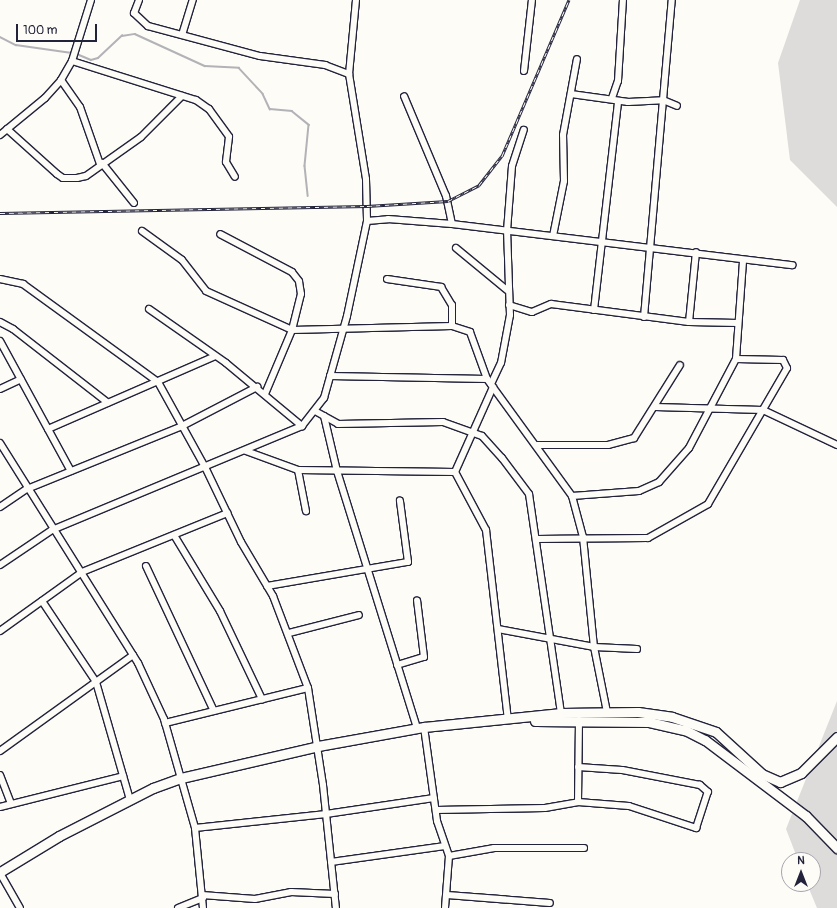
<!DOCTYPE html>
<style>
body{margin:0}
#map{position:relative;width:837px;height:908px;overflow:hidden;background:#fdfcf7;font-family:Pangolin,sans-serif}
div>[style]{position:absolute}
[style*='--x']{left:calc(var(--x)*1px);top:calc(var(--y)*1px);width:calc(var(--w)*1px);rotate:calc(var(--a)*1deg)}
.green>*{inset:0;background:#dddcdb}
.stream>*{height:1.5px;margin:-0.75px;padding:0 0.75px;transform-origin:0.75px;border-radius:0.75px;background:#b2b2b7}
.roads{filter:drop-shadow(1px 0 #22223b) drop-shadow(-1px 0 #22223b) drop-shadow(0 1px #22223b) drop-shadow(0 -1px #22223b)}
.minor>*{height:6px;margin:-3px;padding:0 3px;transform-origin:3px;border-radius:3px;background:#fdfcf7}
.highway>*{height:9px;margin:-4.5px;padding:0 4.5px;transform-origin:4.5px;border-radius:4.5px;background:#fdfcf7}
.rail>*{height:3px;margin-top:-1.5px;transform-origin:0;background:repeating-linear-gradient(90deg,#fdfcf7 0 4.5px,#22223b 0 9px);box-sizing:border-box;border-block:1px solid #22223b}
span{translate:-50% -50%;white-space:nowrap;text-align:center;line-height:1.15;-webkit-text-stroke:3px #fdfcf7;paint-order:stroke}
.north{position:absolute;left:781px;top:852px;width:40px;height:40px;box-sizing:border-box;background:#fdfcf7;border:1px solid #a5a5ac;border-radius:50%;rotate:0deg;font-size:11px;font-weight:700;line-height:16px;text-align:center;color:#22223b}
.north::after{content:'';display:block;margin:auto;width:14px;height:18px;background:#22223b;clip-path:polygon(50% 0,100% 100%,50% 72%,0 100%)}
.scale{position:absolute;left:16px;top:24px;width:81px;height:18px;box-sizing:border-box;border:2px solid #22223b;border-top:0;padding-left:5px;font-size:12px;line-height:14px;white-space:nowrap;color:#22223b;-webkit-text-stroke:3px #fdfcf7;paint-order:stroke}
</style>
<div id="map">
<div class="green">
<div style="clip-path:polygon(800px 0,837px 0,837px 207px,790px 160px,778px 63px)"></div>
<div style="clip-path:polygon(837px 701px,837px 908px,817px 908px,807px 884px,813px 884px,813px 860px,798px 860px,786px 829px)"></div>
</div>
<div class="stream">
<div style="--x:0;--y:37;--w:18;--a:27"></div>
<div style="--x:16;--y:45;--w:58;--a:8"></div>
<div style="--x:77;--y:54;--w:15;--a:23"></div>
<div style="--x:91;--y:60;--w:7;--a:-16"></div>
<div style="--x:98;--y:58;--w:33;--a:-43"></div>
<div style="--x:122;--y:36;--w:13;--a:-9"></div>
<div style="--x:135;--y:34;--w:77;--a:24.6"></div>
<div style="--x:205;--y:66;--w:34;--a:3"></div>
<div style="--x:239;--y:68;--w:35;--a:47"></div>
<div style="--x:263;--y:94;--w:17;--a:65"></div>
<div style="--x:270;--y:109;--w:22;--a:5"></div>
<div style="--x:292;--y:111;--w:22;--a:39"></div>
<div style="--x:309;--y:125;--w:41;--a:95.6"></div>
<div style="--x:305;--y:166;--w:30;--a:84"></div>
</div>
<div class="roads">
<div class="minor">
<div style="--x:139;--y:0;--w:14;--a:111"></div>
<div style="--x:134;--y:13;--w:19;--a:43"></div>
<div style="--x:148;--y:26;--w:116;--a:15"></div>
<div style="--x:260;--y:56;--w:66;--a:7.9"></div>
<div style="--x:325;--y:65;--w:26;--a:21"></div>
<div style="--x:356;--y:0;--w:74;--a:95.4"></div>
<div style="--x:349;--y:74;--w:106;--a:80.8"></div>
<div style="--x:366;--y:179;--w:42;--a:88.6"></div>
<div style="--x:182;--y:35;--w:37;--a:-73"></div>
<div style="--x:72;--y:61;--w:130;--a:17.5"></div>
<div style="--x:196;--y:100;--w:16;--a:35"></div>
<div style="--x:209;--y:109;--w:34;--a:54"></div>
<div style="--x:229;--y:137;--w:25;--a:97"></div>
<div style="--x:226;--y:162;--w:17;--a:59"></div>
<div style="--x:524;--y:71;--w:71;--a:-83.6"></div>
<div style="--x:61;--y:80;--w:33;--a:55"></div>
<div style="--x:80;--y:107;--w:60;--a:70.7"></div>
<div style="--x:571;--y:94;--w:58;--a:8"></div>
<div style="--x:628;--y:102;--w:35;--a:-3"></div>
<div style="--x:663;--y:100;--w:15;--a:23"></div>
<div style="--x:612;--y:98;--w:18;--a:-71"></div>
<div style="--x:618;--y:81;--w:81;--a:-86.5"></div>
<div style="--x:7;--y:129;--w:67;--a:42"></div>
<div style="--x:57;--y:174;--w:7;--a:34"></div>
<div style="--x:63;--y:178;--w:14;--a:0"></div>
<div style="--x:77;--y:178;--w:9;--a:-13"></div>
<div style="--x:86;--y:176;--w:67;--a:-35.3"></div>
<div style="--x:141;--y:137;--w:58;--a:-45"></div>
<div style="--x:0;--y:135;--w:58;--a:-39.4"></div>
<div style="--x:45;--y:98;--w:24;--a:-48"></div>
<div style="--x:61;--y:80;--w:22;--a:-60"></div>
<div style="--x:72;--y:61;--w:64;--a:-72.7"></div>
<div style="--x:102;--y:163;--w:51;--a:51.3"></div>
<div style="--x:452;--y:224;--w:343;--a:6.9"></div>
<div style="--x:142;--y:231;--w:49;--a:35.9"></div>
<div style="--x:182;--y:260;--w:39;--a:52"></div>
<div style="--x:206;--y:291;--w:94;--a:24.4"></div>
<div style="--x:292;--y:330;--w:37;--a:-76"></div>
<div style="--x:301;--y:294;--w:13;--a:-99"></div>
<div style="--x:299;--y:281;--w:11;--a:-128"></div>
<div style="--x:292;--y:272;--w:81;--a:-152.2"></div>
<div style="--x:553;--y:236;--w:56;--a:-78.7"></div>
<div style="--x:564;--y:181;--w:46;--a:-91.2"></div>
<div style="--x:563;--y:135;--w:77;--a:-79.6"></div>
<div style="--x:456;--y:248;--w:66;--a:39.5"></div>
<div style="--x:0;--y:279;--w:24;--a:12"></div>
<div style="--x:23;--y:284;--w:167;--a:36"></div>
<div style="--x:158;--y:382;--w:99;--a:61.1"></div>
<div style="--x:206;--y:469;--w:81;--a:64.4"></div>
<div style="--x:241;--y:542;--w:63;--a:59.3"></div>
<div style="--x:273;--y:596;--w:98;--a:69.2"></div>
<div style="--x:308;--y:688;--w:98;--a:81.2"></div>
<div style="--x:323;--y:785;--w:124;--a:84"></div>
<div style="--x:387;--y:279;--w:55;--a:8.4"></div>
<div style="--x:441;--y:287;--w:21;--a:59"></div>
<div style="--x:452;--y:305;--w:21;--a:90"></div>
<div style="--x:509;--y:305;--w:24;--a:17"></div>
<div style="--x:532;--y:312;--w:21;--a:-23"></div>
<div style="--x:551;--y:304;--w:139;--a:7.4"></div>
<div style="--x:689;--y:322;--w:49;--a:1.2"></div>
<div style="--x:149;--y:309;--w:94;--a:35"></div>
<div style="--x:226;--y:363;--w:99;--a:39.7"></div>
<div style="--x:594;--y:310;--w:210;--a:-83.4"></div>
<div style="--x:644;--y:317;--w:318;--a:-85"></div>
<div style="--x:0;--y:322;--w:15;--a:28"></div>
<div style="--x:13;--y:329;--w:120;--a:37.9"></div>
<div style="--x:689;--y:322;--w:70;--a:-84.3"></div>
<div style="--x:0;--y:341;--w:148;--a:61.4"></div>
<div style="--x:330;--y:376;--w:157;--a:1.1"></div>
<div style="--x:491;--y:384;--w:23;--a:-65"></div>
<div style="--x:501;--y:363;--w:49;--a:-79.4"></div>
<div style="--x:510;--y:315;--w:84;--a:-92"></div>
<div style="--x:507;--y:231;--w:65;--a:-85.6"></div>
<div style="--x:512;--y:166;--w:38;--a:-72"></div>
<div style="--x:0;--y:389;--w:23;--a:-25"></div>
<div style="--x:265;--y:394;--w:69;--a:-67.1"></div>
<div style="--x:292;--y:330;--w:160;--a:-1.4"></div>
<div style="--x:452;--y:326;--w:19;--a:18"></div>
<div style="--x:470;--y:332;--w:50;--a:70.1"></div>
<div style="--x:487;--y:379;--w:145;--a:54"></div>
<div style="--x:572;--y:496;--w:42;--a:75"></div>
<div style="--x:583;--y:537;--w:111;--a:84.3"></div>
<div style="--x:594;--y:647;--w:66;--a:78.7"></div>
<div style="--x:655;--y:407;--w:108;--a:1.6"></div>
<div style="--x:763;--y:410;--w:82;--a:25.3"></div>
<div style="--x:315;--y:411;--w:26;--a:29"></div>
<div style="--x:338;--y:424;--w:105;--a:-1.1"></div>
<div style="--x:443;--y:422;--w:41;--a:19.7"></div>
<div style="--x:482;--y:436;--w:30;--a:48"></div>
<div style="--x:502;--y:458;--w:45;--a:53.1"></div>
<div style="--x:529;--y:494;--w:221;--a:81.7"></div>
<div style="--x:324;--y:416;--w:57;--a:76.7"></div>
<div style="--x:337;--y:471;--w:269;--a:72.7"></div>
<div style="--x:48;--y:429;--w:182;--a:-23.6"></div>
<div style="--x:0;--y:443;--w:260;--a:57.9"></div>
<div style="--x:138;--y:663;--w:62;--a:65.1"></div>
<div style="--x:164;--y:719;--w:113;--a:74.1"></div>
<div style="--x:195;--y:828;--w:80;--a:84.3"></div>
<div style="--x:537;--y:445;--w:71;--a:0"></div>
<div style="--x:608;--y:445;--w:27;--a:-15"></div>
<div style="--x:634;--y:438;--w:86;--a:-57.8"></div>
<div style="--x:246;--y:451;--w:55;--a:20.1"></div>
<div style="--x:298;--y:470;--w:157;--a:0.7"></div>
<div style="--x:455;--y:472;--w:66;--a:61.9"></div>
<div style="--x:486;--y:530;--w:190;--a:83.4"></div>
<div style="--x:298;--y:470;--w:42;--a:79"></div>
<div style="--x:455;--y:472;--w:93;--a:-65.9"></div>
<div style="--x:572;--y:496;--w:67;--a:-4.3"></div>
<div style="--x:639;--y:491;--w:22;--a:-24"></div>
<div style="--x:659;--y:482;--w:45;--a:-48.6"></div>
<div style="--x:689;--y:448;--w:101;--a:-62.2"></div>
<div style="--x:736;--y:359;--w:98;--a:-85.9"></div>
<div style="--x:0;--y:507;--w:32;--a:-34"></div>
<div style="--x:27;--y:489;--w:167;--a:-22.1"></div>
<div style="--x:182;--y:426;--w:85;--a:-27.5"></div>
<div style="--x:174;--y:535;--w:89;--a:58.8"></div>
<div style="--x:220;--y:611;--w:98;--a:64.5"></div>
<div style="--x:537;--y:539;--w:111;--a:-0.5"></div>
<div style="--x:648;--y:538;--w:69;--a:-29.5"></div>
<div style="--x:708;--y:504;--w:157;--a:-59.8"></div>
<div style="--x:787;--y:368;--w:9;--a:-117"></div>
<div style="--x:783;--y:360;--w:47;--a:-178.8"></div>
<div style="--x:0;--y:565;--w:63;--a:-33.9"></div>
<div style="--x:52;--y:530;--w:271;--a:-22.6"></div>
<div style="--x:302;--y:426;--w:36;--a:-52"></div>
<div style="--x:324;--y:398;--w:85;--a:-74.3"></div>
<div style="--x:347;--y:316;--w:97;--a:-78.1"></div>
<div style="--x:367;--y:221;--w:21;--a:-5"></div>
<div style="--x:388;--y:219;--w:64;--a:4.5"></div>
<div style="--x:452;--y:224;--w:29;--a:-102"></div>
<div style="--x:446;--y:196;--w:108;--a:-112.8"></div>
<div style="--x:146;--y:566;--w:160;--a:64.9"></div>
<div style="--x:267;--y:586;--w:143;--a:-9.7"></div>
<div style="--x:408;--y:562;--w:62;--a:-97.5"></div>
<div style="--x:42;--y:601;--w:97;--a:56.3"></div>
<div style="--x:96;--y:682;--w:123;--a:73.9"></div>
<div style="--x:498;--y:629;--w:98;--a:10.6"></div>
<div style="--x:594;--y:647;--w:43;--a:2.7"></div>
<div style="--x:0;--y:631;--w:101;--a:-35.7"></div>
<div style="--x:82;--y:572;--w:157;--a:-22.1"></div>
<div style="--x:289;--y:633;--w:72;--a:-14.4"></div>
<div style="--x:397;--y:665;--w:28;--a:-17"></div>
<div style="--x:424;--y:657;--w:57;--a:-97"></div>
<div style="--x:165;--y:723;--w:147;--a:-13.8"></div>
<div style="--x:424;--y:727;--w:95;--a:82.1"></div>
<div style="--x:437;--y:821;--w:37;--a:71"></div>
<div style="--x:449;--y:856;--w:52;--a:94.4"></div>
<div style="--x:0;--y:751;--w:164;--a:-35.8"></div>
<div style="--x:0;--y:775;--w:31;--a:69"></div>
<div style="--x:578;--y:802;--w:51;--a:4.5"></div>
<div style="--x:629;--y:806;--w:71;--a:18.2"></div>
<div style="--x:696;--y:828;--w:38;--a:-72"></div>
<div style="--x:708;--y:792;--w:11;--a:-139"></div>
<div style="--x:700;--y:785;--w:79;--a:-169.1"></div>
<div style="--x:622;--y:770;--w:44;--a:-176.1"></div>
<div style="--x:0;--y:807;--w:127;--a:-14.1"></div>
<div style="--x:436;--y:810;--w:109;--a:-1.1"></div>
<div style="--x:545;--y:808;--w:34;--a:-10"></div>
<div style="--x:578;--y:802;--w:82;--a:-89.3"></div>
<div style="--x:195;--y:828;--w:132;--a:-6.1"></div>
<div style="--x:326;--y:814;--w:109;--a:-8.4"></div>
<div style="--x:449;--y:856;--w:46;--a:-10.1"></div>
<div style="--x:494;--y:848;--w:90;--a:0"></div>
<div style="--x:331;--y:862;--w:115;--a:-8"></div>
<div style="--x:0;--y:873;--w:40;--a:60.3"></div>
<div style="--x:202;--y:895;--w:53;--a:4.3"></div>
<div style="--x:255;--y:899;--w:37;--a:-11"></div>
<div style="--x:291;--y:892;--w:44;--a:2.6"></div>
<div style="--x:447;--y:895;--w:103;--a:4.4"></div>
<div style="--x:178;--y:908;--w:27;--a:-22"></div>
</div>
<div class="highway">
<div style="--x:535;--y:721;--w:114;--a:0.5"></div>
<div style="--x:649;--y:722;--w:37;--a:13"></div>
<div style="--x:685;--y:730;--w:22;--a:27"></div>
<div style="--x:705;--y:740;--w:126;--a:37"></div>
<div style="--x:806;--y:816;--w:45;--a:45.9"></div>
<div style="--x:0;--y:872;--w:69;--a:-31.4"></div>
<div style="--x:59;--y:836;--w:106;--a:-27.1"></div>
<div style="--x:153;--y:788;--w:30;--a:-20"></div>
<div style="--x:181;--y:778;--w:141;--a:-13.1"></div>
<div style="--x:318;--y:746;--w:108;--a:-10.2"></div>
<div style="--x:424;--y:727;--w:138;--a:-5.8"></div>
<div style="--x:561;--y:713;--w:77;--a:-0.7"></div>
<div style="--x:638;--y:712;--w:34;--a:8"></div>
<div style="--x:672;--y:717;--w:46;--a:18.8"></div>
<div style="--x:716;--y:732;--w:62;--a:42.4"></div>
<div style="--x:762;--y:774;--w:20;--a:24"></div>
<div style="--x:780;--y:782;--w:23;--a:-23"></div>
<div style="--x:801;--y:773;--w:51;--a:-45"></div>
</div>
</div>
<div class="rail">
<div style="--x:0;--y:213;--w:367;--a:-1.1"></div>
<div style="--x:367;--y:206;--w:81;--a:-3.5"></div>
<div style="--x:448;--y:201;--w:35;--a:-27"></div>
<div style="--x:479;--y:185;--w:37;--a:-52"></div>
<div style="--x:502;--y:156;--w:170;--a:-66.8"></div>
</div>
<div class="north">N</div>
<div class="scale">100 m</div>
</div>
